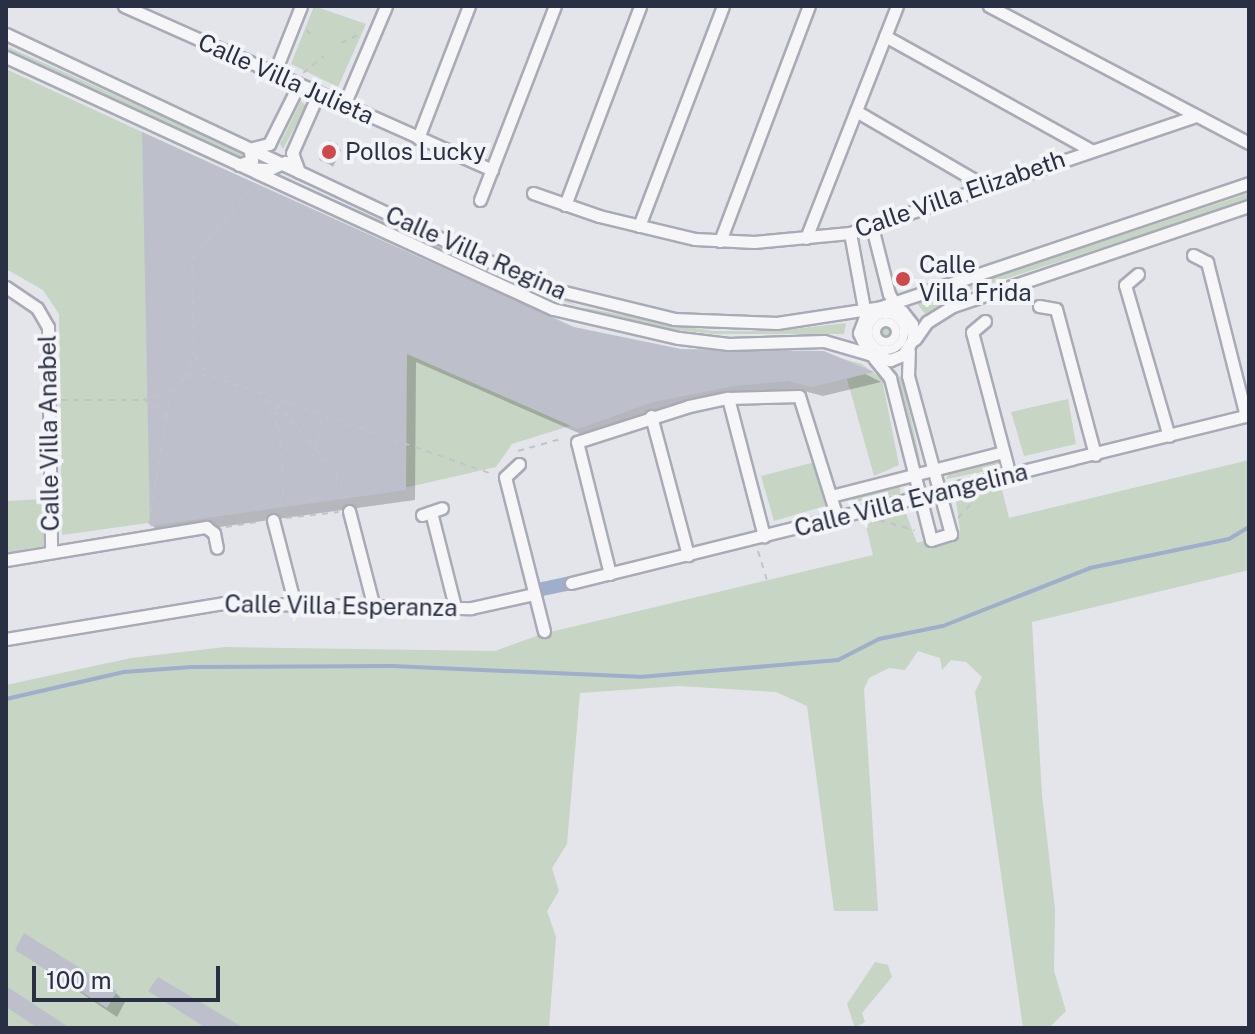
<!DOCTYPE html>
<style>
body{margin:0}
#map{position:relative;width:1255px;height:1034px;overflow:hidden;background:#e3e5eb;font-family:"Public Sans",sans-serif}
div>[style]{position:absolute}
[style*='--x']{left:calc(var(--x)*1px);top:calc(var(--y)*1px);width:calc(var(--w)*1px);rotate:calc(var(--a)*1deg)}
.green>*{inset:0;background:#c6d5c4}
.round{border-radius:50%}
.shadow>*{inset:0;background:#0003}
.stream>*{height:4px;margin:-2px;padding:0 2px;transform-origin:2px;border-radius:2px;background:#9eaecb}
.canal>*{height:14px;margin:-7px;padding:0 7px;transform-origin:7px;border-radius:7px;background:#9eaecb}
.building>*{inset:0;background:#bdc0cb}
.path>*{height:2px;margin-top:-1px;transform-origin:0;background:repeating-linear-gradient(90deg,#c1c3ca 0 6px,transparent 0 12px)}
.roads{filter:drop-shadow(2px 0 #a8abb6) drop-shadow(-2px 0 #a8abb6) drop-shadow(0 2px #a8abb6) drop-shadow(0 -2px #a8abb6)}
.pedestrian>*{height:8px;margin:-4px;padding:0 4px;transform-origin:4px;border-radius:4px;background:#f6f6f9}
.pedestrian>.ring{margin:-4px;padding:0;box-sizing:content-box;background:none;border:8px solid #f6f6f9;border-radius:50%}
.minor>*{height:11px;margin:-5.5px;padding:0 5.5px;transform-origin:5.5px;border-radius:5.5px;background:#f6f6f9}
.dots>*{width:22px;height:22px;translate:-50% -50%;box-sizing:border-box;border:4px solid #f3f4f8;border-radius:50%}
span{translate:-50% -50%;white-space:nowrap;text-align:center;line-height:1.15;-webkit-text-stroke:8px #f3f4f8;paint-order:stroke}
.street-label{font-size:24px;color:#2a3044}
.poi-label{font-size:24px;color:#2a3044}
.left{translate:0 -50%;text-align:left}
.frame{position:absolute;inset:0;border:8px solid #2a3044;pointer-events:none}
.scale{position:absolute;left:32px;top:966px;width:188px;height:36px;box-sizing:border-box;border:4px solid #2a3044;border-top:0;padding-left:10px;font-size:24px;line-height:28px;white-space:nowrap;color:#2a3044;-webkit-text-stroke:6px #f3f4f8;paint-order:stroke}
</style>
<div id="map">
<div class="green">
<div style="clip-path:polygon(314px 6px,366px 24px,338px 87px,291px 64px)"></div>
<div style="clip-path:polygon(6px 46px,246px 154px,248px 159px,243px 163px,6px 51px)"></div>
<div style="clip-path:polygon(6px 69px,559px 325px,678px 352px,825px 354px,862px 364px,882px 379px,899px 465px,874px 476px,847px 379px,762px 380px,662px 397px,512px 444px,496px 467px,413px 486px,62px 535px,59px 314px,43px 290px,6px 269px)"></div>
<div style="clip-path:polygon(301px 101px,306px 106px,283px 149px,280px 144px)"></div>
<div style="clip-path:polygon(298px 184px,580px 307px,712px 331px,776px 331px,846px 323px,844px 334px,713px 334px,635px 325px,535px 292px)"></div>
<div style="clip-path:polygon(1249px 193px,1249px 198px,1159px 229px,959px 294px,925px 314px,917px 303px)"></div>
<div class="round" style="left:868px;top:313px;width:38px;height:38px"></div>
<div style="clip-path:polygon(902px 376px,920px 460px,917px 461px,897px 377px)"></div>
<div style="clip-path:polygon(1068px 399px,1076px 444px,1024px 456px,1011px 412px)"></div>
<div style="clip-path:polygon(1249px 460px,1249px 570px,1032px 622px,1042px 795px,1055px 909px,1054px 971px,1066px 1011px,1049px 1028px,1023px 1028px,975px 692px,982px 677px,966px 662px,951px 660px,942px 670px,940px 658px,918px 651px,905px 670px,889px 668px,869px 678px,864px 689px,878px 911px,834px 911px,807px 706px,776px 692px,679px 686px,580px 693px,567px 844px,552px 868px,559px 891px,547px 911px,556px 937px,549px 1028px,6px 1028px,6px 685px,131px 658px,225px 647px,495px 651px,542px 634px,873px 555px,865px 522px,906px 513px,917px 543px,960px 531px,956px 500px,1001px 486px,1009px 518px)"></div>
<div style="clip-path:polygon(994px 461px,1001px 461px,1002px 468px,946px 479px,949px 473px)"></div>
<div style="clip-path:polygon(815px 462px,825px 506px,774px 521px,761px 476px)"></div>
<div style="clip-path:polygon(892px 487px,900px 487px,900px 494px,851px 503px,853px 498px)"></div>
<div style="clip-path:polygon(43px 499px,44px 546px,6px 553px,6px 501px)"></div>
<div style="clip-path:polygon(875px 962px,888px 965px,892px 977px,862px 1013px,865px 1022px,855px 1028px,847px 1004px)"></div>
</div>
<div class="shadow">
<div style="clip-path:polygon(144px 136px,574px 329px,681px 351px,824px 353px,881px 382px,823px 396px,800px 390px,744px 395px,590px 438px,416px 362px,415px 500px,161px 535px,152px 525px)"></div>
<div style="clip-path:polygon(336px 145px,341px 150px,333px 167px,322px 159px)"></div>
<div style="clip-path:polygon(17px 950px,115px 992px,125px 1002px,117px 1017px)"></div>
</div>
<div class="stream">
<div style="--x:6;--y:699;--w:121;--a:-12.9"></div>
<div style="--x:124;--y:672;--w:68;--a:-4.2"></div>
<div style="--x:192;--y:667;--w:200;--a:-0.3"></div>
<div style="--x:392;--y:666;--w:248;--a:2.5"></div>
<div style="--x:640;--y:677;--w:199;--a:-4.9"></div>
<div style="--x:838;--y:660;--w:46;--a:-27.1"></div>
<div style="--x:879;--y:639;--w:65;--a:-11.5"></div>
<div style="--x:943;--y:626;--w:158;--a:-21.5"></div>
<div style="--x:1090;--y:568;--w:142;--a:-11.8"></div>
<div style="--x:1229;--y:539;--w:23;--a:-31"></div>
</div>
<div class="canal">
<div style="--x:533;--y:591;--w:39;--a:-12"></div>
</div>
<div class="building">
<div style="clip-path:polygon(142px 132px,574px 327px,681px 349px,824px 351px,874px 372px,812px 387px,788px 381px,734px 386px,653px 402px,578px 429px,407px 354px,406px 490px,150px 526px)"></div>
<div style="clip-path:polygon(329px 140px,338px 144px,328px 164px,319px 160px)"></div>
<div style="clip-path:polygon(24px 933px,117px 991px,107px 1008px,15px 950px)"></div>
<div style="clip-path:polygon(158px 977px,244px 1028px,206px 1028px,148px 991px)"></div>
<div style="clip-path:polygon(6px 986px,70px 1028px,38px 1028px,6px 1007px)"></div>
</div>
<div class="path">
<div style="--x:306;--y:30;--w:12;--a:42"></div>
<div style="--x:341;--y:43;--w:21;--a:-25"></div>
<div style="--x:303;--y:73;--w:27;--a:-39"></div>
<div style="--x:195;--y:357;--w:25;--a:50"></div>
<div style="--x:211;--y:376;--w:299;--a:19.2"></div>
<div style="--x:189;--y:376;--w:17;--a:-3"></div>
<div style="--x:265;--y:399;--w:33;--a:65"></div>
<div style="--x:279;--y:429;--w:60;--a:85.2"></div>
<div style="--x:284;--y:489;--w:20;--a:105"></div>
<div style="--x:61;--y:400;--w:82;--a:0"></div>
<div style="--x:143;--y:400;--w:29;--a:-18"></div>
<div style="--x:171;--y:391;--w:19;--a:-43"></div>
<div style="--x:185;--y:378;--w:26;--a:-69"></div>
<div style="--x:194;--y:354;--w:95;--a:-91.2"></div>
<div style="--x:192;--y:259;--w:97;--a:-50"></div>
<div style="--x:144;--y:400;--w:13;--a:23"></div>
<div style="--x:156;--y:405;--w:20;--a:53"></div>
<div style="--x:276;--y:403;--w:91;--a:49"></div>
<div style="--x:336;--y:472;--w:29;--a:68"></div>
<div style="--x:277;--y:407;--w:13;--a:81"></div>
<div style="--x:274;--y:412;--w:14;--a:30"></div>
<div style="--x:315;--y:449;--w:30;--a:-78"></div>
<div style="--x:518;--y:451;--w:48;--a:-15.8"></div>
<div style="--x:286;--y:518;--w:53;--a:-6.5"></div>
<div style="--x:958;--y:518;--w:34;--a:-47"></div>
<div style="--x:879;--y:520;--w:37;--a:16"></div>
<div style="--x:149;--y:524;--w:133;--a:-80.9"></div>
<div style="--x:226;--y:527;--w:33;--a:-9"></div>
<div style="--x:758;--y:551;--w:30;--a:73"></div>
</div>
<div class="roads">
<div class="pedestrian">
<div class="ring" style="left:868px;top:314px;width:28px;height:28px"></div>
<div class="ring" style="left:876px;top:322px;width:12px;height:12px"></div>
</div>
<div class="minor">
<div style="--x:124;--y:6;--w:403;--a:24"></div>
<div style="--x:989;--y:6;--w:294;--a:27.8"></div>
<div style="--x:6;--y:34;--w:595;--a:25.19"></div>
<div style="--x:544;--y:287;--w:134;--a:13.8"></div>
<div style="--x:674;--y:319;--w:103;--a:2.2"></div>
<div style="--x:777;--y:323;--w:105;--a:-8.7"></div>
<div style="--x:881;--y:307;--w:388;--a:-18.6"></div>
<div style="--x:885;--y:36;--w:235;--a:29"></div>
<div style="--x:6;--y:57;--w:602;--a:24.74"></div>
<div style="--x:553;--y:309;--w:129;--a:13"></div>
<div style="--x:679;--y:338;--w:50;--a:6.8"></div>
<div style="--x:729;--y:344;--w:95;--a:-1.8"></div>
<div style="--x:824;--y:341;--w:69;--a:16.1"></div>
<div style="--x:890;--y:360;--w:14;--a:-21"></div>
<div style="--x:903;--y:355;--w:19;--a:-58"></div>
<div style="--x:913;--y:339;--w:15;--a:-94"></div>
<div style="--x:912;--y:324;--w:16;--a:-128"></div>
<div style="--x:902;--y:311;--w:16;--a:-162"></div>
<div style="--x:887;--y:306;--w:25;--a:153"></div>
<div style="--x:865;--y:317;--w:17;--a:111"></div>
<div style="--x:859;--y:333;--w:23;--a:65"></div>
<div style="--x:274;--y:74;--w:73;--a:-68.3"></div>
<div style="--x:344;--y:105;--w:108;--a:-67"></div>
<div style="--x:856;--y:111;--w:149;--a:30.2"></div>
<div style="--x:418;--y:138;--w:142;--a:-68.9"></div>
<div style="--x:239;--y:165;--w:14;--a:-21"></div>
<div style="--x:252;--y:160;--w:11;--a:-105"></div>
<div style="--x:249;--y:149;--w:21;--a:-14"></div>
<div style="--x:269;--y:144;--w:65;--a:-63.4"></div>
<div style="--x:248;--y:168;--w:22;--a:3"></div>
<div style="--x:270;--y:169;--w:17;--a:-25"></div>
<div style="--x:299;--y:172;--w:20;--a:-110"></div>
<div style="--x:292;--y:153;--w:64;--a:-66.2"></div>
<div style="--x:533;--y:193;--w:70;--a:19.2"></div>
<div style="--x:599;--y:216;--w:99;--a:13.5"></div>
<div style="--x:695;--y:239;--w:59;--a:2.9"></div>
<div style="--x:754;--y:242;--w:96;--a:-5.4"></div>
<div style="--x:850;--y:233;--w:365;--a:-18.7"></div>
<div style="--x:480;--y:200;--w:208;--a:-68.9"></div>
<div style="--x:565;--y:205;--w:213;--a:-69.3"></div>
<div style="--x:639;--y:226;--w:235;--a:-69.1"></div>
<div style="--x:872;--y:227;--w:69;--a:75.8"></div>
<div style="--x:889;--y:294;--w:17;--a:59"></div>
<div style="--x:850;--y:233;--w:82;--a:79.5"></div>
<div style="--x:806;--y:238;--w:249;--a:-68.6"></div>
<div style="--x:720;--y:241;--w:251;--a:-69.3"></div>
<div style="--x:1193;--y:255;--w:16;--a:27"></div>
<div style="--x:1207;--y:262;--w:159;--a:75.8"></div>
<div style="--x:1138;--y:274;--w:17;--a:140"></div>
<div style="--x:1125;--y:285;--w:157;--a:73.8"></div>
<div style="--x:6;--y:287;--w:37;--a:34"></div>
<div style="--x:37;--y:308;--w:22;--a:60"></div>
<div style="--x:48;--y:327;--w:223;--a:89.2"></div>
<div style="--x:1039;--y:306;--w:17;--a:10"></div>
<div style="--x:1056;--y:309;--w:151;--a:75"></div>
<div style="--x:985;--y:321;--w:17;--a:140"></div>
<div style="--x:972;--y:332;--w:149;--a:75.2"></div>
<div style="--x:915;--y:339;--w:21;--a:-55"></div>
<div style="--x:927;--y:322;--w:31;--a:-32"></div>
<div style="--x:953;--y:306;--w:312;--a:-18.7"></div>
<div style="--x:874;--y:358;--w:26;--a:51"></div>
<div style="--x:890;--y:378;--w:167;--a:75.8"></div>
<div style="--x:931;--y:540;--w:21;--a:-17"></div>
<div style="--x:951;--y:534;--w:164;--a:-105.2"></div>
<div style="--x:908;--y:376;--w:25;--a:-88"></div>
<div style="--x:728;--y:398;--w:143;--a:75.4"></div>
<div style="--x:651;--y:416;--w:144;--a:75.1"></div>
<div style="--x:519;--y:464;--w:19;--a:137"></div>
<div style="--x:505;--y:477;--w:159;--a:75.8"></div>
<div style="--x:831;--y:496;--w:178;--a:-14.3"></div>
<div style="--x:349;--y:511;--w:96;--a:75.5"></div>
<div style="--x:431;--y:512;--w:98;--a:75.8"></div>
<div style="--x:422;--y:515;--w:21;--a:-19"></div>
<div style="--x:273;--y:520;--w:84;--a:75.5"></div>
<div style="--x:6;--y:560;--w:203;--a:-9.4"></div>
<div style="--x:206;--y:527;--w:10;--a:37"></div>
<div style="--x:214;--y:533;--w:15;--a:79"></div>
<div style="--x:610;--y:574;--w:136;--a:-104"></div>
<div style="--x:577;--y:442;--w:118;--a:-17.8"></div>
<div style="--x:689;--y:406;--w:40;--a:-12"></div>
<div style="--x:728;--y:398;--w:71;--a:-1.6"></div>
<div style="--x:799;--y:396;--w:127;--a:72.6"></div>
<div style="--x:571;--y:583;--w:699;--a:-13.92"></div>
<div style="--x:6;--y:639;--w:220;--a:-9.4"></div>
<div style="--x:223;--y:603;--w:248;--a:1.2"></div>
<div style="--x:471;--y:608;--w:65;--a:-12.5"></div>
</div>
</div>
<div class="dots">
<div style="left:329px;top:152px;background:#d04849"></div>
<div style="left:903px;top:279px;background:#d04849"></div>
</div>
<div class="street-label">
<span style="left:286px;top:79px;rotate:24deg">Calle Villa Julieta</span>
<span style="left:960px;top:194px;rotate:-19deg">Calle Villa Elizabeth</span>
<span style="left:476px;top:253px;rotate:24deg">Calle Villa Regina</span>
<span style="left:49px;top:433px;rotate:-91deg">Calle Villa Anabel</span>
<span style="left:911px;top:500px;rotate:-14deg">Calle Villa Evangelina</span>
<span style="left:341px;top:606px;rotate:1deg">Calle Villa Esperanza</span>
</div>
<div class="poi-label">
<span class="left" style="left:345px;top:152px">Pollos Lucky</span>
<span class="left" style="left:919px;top:279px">Calle<br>Villa Frida</span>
</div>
<div class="frame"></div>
<div class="scale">100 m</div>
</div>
